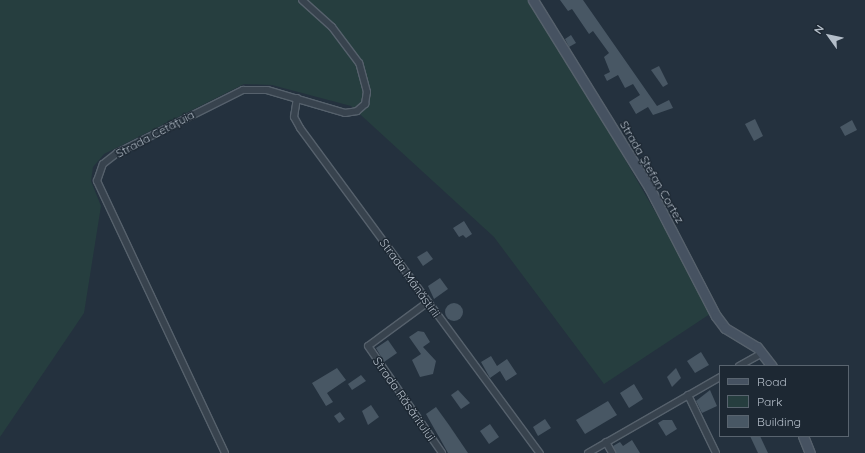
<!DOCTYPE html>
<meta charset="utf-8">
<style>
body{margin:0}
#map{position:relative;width:865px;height:453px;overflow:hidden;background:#24313e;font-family:Quicksand,sans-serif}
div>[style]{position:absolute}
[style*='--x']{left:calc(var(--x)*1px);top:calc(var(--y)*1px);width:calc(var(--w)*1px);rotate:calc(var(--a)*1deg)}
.green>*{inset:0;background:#263e3f}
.building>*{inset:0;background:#485764}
.round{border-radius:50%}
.roads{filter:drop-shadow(1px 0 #56616c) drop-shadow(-1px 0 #56616c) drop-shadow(0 1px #56616c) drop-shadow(0 -1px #56616c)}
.street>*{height:6px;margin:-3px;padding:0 3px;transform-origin:3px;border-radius:3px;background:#38434e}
.secondary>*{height:9px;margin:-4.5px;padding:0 4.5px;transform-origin:4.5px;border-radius:4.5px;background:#465261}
span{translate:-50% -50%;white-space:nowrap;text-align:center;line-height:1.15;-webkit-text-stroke:3px #1d2833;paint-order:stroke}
.street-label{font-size:12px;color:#b4bec9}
.legend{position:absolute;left:719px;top:365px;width:130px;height:72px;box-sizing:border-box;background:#1d2833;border:1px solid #59646f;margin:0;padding:5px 7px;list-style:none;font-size:12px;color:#b4bec9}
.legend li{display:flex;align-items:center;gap:8px;height:20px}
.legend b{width:20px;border:1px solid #59646f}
.north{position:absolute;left:809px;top:16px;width:40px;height:40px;-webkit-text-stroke:3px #1d2833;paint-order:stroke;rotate:303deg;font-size:11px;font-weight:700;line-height:16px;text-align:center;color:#b4bec9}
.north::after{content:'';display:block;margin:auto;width:14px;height:18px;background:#b4bec9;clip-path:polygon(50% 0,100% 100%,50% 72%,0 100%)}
</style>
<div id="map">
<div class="green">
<div style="clip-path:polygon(0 0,533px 0,713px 312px,604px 384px,494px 237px,351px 106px,272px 85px,244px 84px,104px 154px,93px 167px,91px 181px,101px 206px,84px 313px,0 437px)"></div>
</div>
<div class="building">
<div style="clip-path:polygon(560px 0,583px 0,657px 106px,669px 100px,673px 108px,653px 115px,648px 107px,636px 114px,629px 102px,640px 95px,633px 84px,625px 88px,618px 75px,607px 81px,604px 75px,610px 72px,604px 57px,609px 53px,593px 31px,589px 34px,572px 9px,568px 11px)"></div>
<div style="clip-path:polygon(571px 35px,576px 43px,569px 47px,565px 39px)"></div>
<div style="clip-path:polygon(659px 66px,668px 84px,663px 87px,651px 70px)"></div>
<div style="clip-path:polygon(755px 119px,763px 136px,754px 141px,745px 124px)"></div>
<div style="clip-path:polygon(852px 120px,857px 130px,845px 136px,840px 127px)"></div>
<div style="clip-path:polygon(464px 221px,472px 234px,466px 238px,463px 235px,459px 237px,453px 228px)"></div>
<div style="clip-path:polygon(427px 251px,433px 259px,423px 266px,417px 257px)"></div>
<div style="clip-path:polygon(440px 278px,448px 289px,434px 299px,428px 286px)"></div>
<div class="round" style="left:445px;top:303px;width:18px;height:18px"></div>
<div style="clip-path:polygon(418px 331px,424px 332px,430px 342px,423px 347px,436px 361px,433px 374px,420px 377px,412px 360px,421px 354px,409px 337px)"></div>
<div style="clip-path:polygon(388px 340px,397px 353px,384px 362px,376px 348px)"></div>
<div style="clip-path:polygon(701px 352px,709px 365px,695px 373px,687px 361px)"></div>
<div style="clip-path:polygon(491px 356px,497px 366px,507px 359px,517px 374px,506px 381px,500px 371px,490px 378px,481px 362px)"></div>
<div style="clip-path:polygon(337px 368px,346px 380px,327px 393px,333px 402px,326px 406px,312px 383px)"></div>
<div style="clip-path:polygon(676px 368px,681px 378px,672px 387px,667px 377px)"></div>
<div style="clip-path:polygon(361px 375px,366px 381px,352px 390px,348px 384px)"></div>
<div style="clip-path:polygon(634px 384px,643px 399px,629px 408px,620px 393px)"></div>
<div style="clip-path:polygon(458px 390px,470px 403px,461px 409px,451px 395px)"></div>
<div style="clip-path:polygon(710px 390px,717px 406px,702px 413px,696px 401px)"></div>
<div style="clip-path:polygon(608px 401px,617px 415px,585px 434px,576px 420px)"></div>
<div style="clip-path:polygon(371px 405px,379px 417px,368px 425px,362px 411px)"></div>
<div style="clip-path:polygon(436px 407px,449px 425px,468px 453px,448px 453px,426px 414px)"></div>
<div style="clip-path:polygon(340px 412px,345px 419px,339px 423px,334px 416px)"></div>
<div style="clip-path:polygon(545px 419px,551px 428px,538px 436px,533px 427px)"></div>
<div style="clip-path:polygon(663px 420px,672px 420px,677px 429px,666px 436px,658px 423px)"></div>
<div style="clip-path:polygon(490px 424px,499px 437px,489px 444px,480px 431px)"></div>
<div style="clip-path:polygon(750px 436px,760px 436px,768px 453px,758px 453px)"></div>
<div style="clip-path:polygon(632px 440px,640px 453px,616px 453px,613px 446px,620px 442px,623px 446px)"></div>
</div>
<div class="roads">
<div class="street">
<div style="--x:297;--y:98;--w:19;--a:99"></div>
<div style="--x:294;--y:117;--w:13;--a:61"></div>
<div style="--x:300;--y:128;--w:404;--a:53.6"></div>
<div style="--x:428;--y:302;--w:74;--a:143.7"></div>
<div style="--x:368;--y:346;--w:130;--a:55.3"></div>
<div style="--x:739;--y:366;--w:26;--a:-29"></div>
<div style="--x:688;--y:395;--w:64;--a:64.2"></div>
<div style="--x:606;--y:442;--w:13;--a:61"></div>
<div style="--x:225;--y:453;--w:301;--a:-115.2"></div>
<div style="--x:97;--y:181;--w:18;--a:-71"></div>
<div style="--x:103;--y:164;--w:18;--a:-38"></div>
<div style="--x:117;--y:153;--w:141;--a:-26.6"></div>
<div style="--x:243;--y:90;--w:24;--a:0"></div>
<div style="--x:267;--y:90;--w:81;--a:16.4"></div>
<div style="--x:345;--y:113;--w:12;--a:-9"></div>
<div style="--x:357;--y:111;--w:11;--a:-41"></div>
<div style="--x:365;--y:104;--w:12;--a:-81"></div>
<div style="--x:367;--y:92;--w:30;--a:-105"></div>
<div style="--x:359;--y:63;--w:45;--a:-126.9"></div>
<div style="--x:332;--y:27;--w:40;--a:-138"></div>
<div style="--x:588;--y:453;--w:152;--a:-29.9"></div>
</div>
<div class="secondary">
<div style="--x:533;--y:0;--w:220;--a:58.2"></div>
<div style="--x:649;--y:187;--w:145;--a:62.6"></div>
<div style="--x:716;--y:316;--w:15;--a:53"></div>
<div style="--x:725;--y:328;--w:37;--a:31"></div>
<div style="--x:757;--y:347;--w:24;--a:52"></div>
<div style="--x:803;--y:436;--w:18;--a:68"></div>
</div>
</div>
<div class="street-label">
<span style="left:155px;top:134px;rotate:-28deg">Strada Cetățuia</span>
<span style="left:652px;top:172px;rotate:60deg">Strada Ștefan Cortez</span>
<span style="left:410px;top:278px;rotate:54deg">Strada Mânăstirii</span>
<span style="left:404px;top:399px;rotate:55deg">Strada Răsăritului</span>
</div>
<ul class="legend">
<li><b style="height:5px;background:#465261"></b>Road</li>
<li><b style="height:11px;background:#263e3f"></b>Park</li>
<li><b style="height:11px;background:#485764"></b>Building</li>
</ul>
<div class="north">N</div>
</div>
